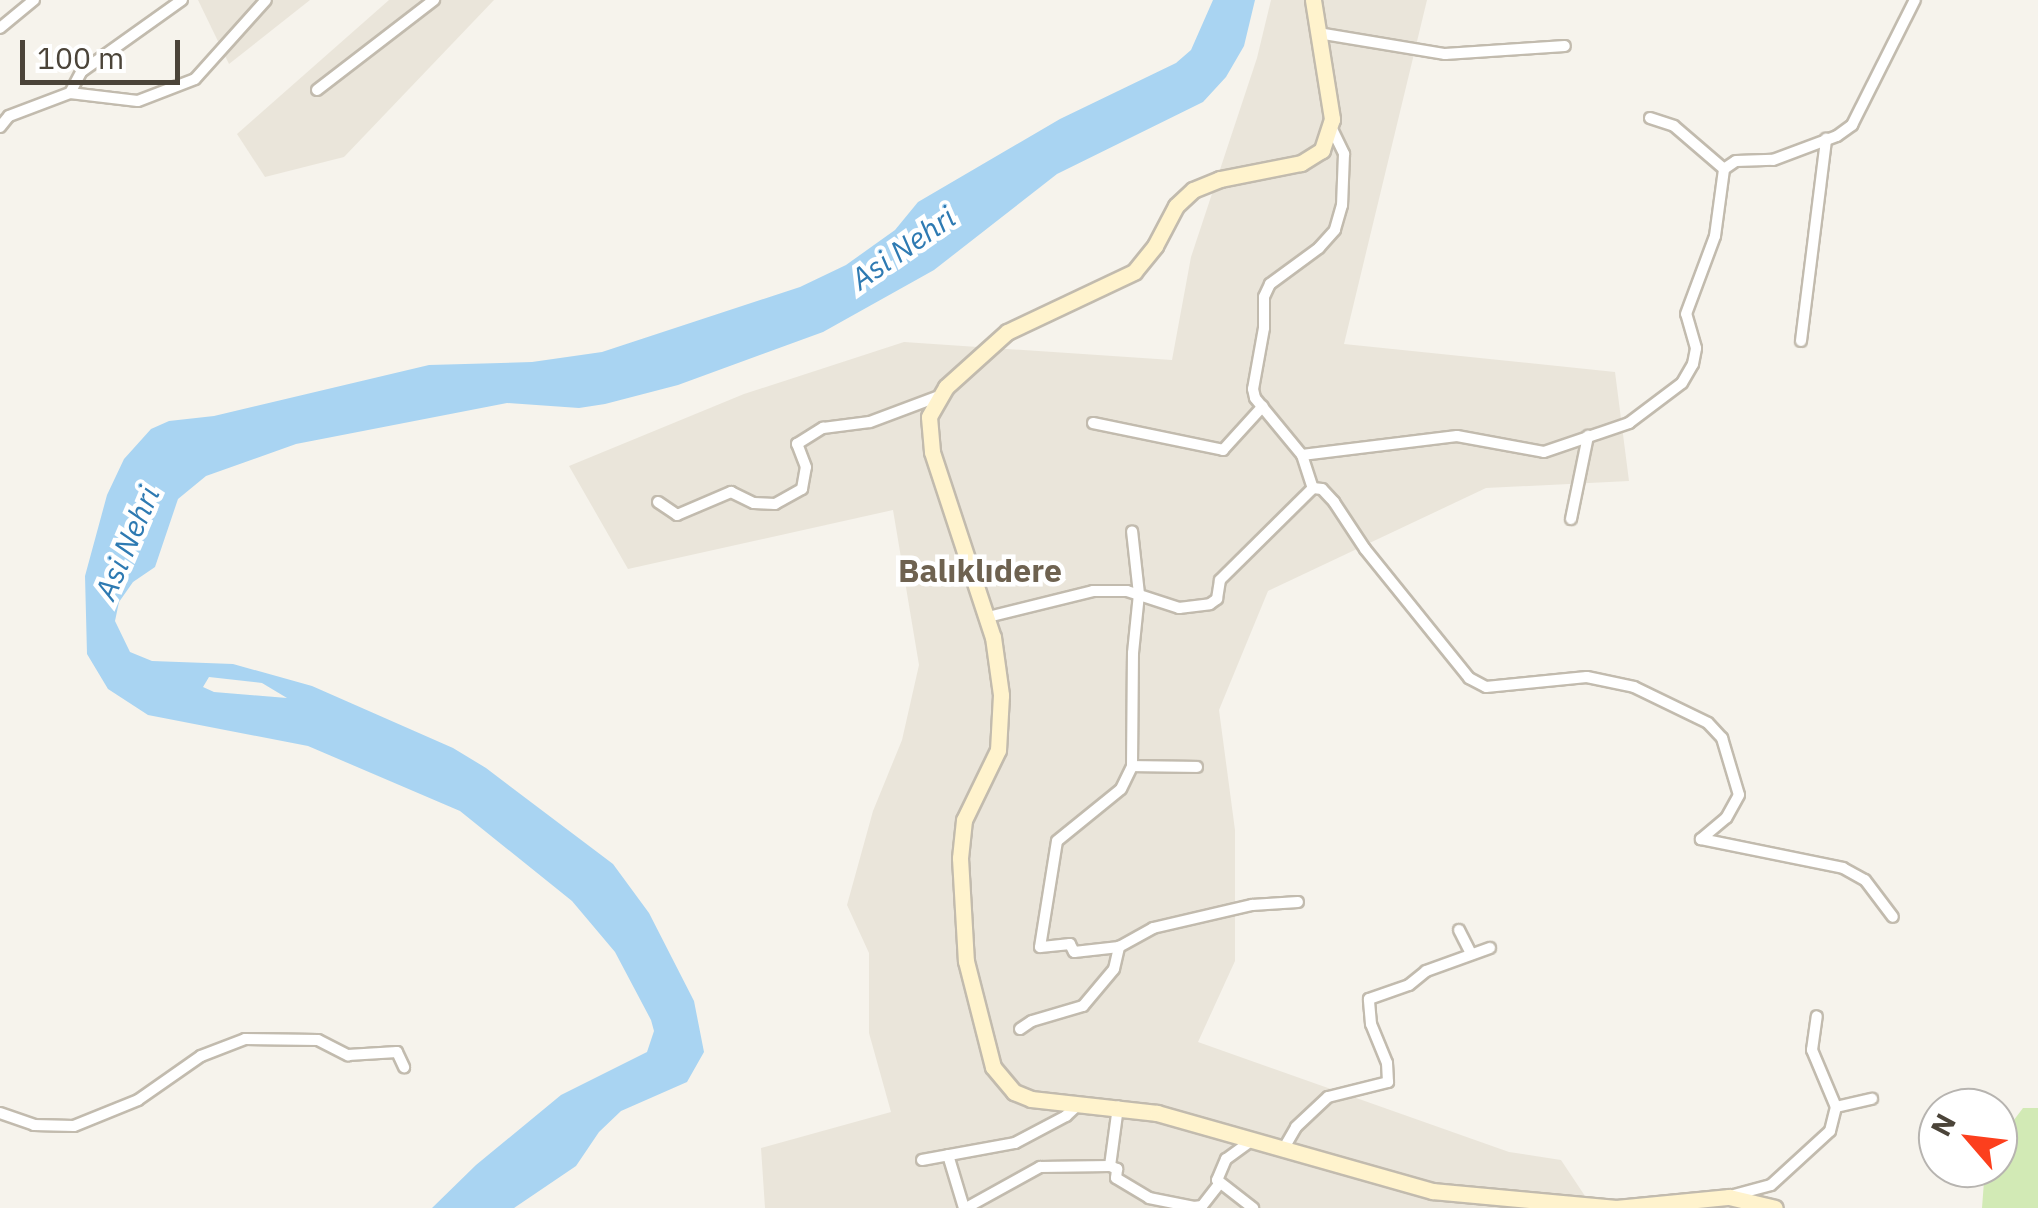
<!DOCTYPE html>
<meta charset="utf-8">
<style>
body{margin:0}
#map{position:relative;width:2038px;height:1208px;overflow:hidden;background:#f6f3ec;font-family:"IBM Plex Sans",sans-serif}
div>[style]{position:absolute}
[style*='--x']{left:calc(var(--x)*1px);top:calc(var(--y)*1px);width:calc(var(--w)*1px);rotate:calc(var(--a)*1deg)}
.residential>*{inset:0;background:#eae5da}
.green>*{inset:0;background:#d2eab5}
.water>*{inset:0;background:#a9d4f2}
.roads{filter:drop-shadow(2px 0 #c2bbae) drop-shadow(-2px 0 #c2bbae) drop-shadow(0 2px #c2bbae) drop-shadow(0 -2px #c2bbae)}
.street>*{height:10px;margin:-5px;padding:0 5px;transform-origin:5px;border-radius:5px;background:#fff}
.secondary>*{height:15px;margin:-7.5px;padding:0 7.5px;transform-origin:7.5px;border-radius:7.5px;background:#fff3cd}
span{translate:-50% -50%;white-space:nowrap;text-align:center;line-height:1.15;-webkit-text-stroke:9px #fff;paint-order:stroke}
.water-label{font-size:30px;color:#2e7ab2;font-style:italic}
.quarter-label{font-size:32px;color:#6e6250;font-weight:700}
.north{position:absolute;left:1918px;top:1088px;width:100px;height:100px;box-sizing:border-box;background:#fff;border:2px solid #b7b4b0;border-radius:50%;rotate:298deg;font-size:28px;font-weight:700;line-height:40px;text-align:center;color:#4b4439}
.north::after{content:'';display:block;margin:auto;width:35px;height:45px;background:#fc3f1d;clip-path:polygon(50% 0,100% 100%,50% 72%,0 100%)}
.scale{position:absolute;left:20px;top:40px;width:160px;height:45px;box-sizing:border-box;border:5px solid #4b4439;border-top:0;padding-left:12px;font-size:30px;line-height:35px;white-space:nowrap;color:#4b4439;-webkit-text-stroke:8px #fff;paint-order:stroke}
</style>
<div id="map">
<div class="residential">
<div style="clip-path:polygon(198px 0,310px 0,229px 64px)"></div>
<div style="clip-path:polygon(389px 0,494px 0,344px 157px,265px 177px,237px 134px)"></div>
<div style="clip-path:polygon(1271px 0,1427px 0,1344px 344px,1615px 372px,1629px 481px,1486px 488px,1268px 591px,1219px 710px,1235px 830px,1235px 961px,1198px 1042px,1509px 1152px,1561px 1160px,1593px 1208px,765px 1208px,761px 1148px,891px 1112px,869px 1033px,869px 953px,847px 905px,873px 811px,902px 740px,919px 665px,893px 510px,628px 569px,569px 466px,744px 394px,904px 342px,1172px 360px,1191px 257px,1257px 58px)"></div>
</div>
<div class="green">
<div style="clip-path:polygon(2023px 1108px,2038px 1108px,2038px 1208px,1982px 1208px,1985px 1168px,1998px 1168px,1998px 1141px)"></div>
</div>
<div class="water">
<div style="clip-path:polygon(evenodd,1213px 0,1255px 0,1244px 46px,1226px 77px,1203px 102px,1057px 174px,934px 270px,823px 332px,678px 385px,605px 404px,579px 408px,507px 403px,296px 444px,206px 476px,178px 499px,155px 567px,133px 582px,119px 602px,115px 621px,130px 652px,152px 661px,233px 664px,312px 686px,453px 748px,486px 768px,613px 864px,649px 913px,694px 1001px,704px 1052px,687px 1082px,621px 1111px,599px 1132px,576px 1166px,514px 1208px,432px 1208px,476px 1165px,561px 1095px,647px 1052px,654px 1031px,651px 1020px,615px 952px,572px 901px,460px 811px,308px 746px,148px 715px,108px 689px,87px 654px,85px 576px,107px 495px,124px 459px,151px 429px,169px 421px,214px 416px,429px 365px,532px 362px,602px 352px,800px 287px,846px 265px,895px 230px,918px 202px,1060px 119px,1176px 63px,1191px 50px,1213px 0,209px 677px,262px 683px,287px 698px,214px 692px,203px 687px,209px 677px)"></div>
</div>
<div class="roads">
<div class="street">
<div style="--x:0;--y:28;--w:44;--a:-39.5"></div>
<div style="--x:1318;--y:33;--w:129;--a:9.4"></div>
<div style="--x:1445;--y:54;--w:120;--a:-3.8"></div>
<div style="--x:317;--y:90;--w:148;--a:-37.6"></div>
<div style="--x:70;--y:93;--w:24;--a:-62"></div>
<div style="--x:81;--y:72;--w:124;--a:-35.5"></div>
<div style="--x:1650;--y:118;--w:25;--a:18"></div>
<div style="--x:1674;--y:126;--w:66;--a:40.7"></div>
<div style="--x:0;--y:127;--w:14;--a:-51"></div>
<div style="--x:9;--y:116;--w:65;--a:-20.7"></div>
<div style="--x:70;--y:93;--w:68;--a:6.7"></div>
<div style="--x:138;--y:101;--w:61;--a:-21.1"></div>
<div style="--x:195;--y:79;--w:106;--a:-48.1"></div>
<div style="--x:1332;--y:129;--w:28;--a:64"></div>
<div style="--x:1344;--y:154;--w:51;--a:92.2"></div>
<div style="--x:1342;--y:205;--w:26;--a:106"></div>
<div style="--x:1335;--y:230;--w:24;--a:132"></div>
<div style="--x:1319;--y:248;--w:61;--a:143.7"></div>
<div style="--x:1270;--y:284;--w:14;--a:115"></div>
<div style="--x:1264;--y:297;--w:31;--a:90"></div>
<div style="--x:1264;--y:328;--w:62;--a:100.2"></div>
<div style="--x:1253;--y:389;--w:9;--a:77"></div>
<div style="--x:1255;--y:398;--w:74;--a:50.5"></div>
<div style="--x:1302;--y:455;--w:35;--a:72"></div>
<div style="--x:1313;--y:488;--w:9;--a:6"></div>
<div style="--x:1322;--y:489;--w:18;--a:47"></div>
<div style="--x:1334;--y:502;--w:56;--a:56.6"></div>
<div style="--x:1365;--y:549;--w:166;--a:51.1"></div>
<div style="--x:1469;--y:678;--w:19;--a:28"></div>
<div style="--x:1486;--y:687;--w:101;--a:-5.7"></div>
<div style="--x:1587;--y:677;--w:48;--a:12"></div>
<div style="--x:1634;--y:687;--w:82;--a:25.9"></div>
<div style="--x:1708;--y:723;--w:21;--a:47"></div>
<div style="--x:1722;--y:738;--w:59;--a:73.4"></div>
<div style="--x:1739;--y:795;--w:26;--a:119"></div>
<div style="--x:1726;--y:818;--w:33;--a:140"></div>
<div style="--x:1701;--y:839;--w:145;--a:11.5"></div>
<div style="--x:1843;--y:868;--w:25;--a:29"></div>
<div style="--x:1865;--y:880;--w:46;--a:52.9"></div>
<div style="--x:1801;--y:341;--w:204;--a:-82.9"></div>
<div style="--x:1093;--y:423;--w:133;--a:11.7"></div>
<div style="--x:1223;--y:450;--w:59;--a:-47.7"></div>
<div style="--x:1302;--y:455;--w:156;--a:-7"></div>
<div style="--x:1457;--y:436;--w:88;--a:10.4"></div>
<div style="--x:1544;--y:452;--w:90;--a:-18.8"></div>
<div style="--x:1629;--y:423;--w:66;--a:-37"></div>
<div style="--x:1682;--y:383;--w:22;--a:-60"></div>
<div style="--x:1693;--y:364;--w:16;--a:-79"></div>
<div style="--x:1696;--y:348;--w:35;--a:-106"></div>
<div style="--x:1686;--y:314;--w:83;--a:-69.6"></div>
<div style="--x:1715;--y:236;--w:68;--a:-82.3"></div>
<div style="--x:1724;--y:169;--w:14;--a:-34"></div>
<div style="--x:1736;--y:161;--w:37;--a:-2"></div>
<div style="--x:1773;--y:160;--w:68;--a:-20.6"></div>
<div style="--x:1837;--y:136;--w:19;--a:-36"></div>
<div style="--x:1852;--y:125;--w:140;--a:-63.3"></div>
<div style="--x:658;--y:502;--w:23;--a:34"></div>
<div style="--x:677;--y:515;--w:59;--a:-23.1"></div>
<div style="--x:731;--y:492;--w:25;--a:26"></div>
<div style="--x:754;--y:503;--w:21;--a:3"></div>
<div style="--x:775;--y:504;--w:31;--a:-29"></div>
<div style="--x:802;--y:489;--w:22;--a:-80"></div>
<div style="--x:806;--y:467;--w:25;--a:-111"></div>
<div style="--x:797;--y:444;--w:31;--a:-32"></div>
<div style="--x:823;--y:428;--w:47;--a:-7.3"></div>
<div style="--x:870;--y:422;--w:74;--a:-20.6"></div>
<div style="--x:1571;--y:519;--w:85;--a:-78.4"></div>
<div style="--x:988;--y:617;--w:108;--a:-13.9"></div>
<div style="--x:1093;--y:591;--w:34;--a:0"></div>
<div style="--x:1127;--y:591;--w:55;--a:18.1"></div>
<div style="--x:1179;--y:608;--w:31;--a:-7"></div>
<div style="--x:1210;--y:604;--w:9;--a:-36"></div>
<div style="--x:1217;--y:599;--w:19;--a:-81"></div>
<div style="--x:1220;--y:580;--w:131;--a:-44.7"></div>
<div style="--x:1132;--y:766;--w:65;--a:0.9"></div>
<div style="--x:1459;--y:930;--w:27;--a:63"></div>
<div style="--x:1119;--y:947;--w:45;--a:173.7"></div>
<div style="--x:1074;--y:952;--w:9;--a:-117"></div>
<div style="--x:1070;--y:944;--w:30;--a:174"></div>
<div style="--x:1040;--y:947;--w:107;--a:-80.9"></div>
<div style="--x:1057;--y:841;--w:82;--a:-39.1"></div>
<div style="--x:1121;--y:789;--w:25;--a:-64"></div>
<div style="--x:1132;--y:766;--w:113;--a:-89.5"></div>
<div style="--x:1133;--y:653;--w:59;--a:-84.2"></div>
<div style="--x:1139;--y:594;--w:63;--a:-96.3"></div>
<div style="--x:1020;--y:1029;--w:14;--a:-34"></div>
<div style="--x:1032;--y:1021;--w:53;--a:-16.4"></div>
<div style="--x:1083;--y:1006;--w:48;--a:-50"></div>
<div style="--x:1114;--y:969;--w:23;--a:-77"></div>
<div style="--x:1119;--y:947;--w:39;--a:-29"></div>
<div style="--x:1153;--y:928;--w:102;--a:-13.1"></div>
<div style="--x:1252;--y:905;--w:46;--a:-3.7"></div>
<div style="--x:1836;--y:1107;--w:37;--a:-13"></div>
<div style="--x:0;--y:1113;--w:36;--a:19"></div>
<div style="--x:34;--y:1125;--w:40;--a:1.4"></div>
<div style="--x:74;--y:1126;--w:69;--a:-22.1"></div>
<div style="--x:138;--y:1100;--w:77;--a:-34.9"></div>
<div style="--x:201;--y:1056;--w:47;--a:-21.1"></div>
<div style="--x:245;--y:1039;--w:73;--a:0.8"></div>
<div style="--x:318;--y:1040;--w:34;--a:27"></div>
<div style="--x:348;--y:1055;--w:49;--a:-3.5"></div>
<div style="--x:397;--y:1052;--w:17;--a:65"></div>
<div style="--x:1251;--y:1141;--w:31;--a:144"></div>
<div style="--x:1226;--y:1159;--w:23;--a:113"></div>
<div style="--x:1217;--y:1180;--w:46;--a:37.9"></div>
<div style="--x:1284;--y:1148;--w:24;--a:-60"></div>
<div style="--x:1296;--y:1127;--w:44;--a:-43.2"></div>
<div style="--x:1328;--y:1097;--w:62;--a:-14"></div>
<div style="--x:1388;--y:1082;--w:19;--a:-93"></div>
<div style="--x:1387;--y:1063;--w:42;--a:-112.3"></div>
<div style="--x:1371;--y:1024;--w:25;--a:-95"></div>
<div style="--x:1369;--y:999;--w:42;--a:-19.3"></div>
<div style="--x:1409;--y:985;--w:22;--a:-39"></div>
<div style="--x:1426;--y:971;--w:68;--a:-19.8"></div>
<div style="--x:948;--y:1155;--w:55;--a:73.2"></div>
<div style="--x:922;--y:1160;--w:95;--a:-10.4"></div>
<div style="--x:1015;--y:1143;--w:58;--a:-27.9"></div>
<div style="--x:1066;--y:1116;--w:16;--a:-43"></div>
<div style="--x:1110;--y:1166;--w:8;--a:23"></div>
<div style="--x:1117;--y:1169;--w:9;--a:96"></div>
<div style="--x:1116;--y:1178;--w:39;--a:31"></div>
<div style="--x:1149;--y:1198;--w:46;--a:11.3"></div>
<div style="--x:1194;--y:1207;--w:8;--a:-7"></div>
<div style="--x:1202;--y:1206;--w:28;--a:-52"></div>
<div style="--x:1730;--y:1196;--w:42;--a:-15"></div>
<div style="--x:1771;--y:1185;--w:80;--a:-42.5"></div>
<div style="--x:1830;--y:1131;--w:25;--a:-76"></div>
<div style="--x:1836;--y:1107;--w:62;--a:-112.8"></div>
<div style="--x:1812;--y:1050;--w:34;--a:-82"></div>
<div style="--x:966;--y:1208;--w:85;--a:-29"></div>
<div style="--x:1040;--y:1167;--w:70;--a:-0.8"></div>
<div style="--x:1110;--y:1166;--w:60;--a:-82.3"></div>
</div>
<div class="secondary">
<div style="--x:1313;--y:0;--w:121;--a:80.9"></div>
<div style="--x:1332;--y:119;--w:33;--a:108"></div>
<div style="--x:1322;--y:150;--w:25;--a:148"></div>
<div style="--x:1301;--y:163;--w:83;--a:168.8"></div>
<div style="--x:1220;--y:179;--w:29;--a:158"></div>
<div style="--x:1193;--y:190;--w:23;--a:137"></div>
<div style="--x:1176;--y:206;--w:45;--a:117.7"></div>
<div style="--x:1155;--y:246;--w:33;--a:129"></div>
<div style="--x:1134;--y:272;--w:140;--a:154.7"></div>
<div style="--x:1007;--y:332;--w:82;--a:138"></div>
<div style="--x:946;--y:387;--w:34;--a:120"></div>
<div style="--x:929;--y:417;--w:35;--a:85"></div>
<div style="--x:932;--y:452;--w:195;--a:71.8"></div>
<div style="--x:993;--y:637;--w:59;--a:82.1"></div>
<div style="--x:1001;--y:695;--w:55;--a:93.1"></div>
<div style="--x:998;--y:750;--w:78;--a:115.9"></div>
<div style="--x:964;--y:820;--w:38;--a:96"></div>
<div style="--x:960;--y:858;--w:103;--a:86.7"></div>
<div style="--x:966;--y:961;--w:109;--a:75.7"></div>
<div style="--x:993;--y:1067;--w:33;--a:50"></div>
<div style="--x:1014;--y:1092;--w:18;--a:22"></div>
<div style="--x:1031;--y:1099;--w:127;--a:6.3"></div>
<div style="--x:1157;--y:1113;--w:286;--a:15.8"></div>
<div style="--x:1432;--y:1191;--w:185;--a:5.3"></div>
<div style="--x:1616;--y:1208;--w:114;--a:-5.6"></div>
<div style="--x:1729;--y:1197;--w:47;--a:13.4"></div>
</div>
</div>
<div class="water-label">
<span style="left:903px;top:248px;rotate:-35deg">Asi Nehri</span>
<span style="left:127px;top:543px;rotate:-67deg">Asi Nehri</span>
</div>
<div class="quarter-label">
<span style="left:980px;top:570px">Balıklıdere</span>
</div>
<div class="north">N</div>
<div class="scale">100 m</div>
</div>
